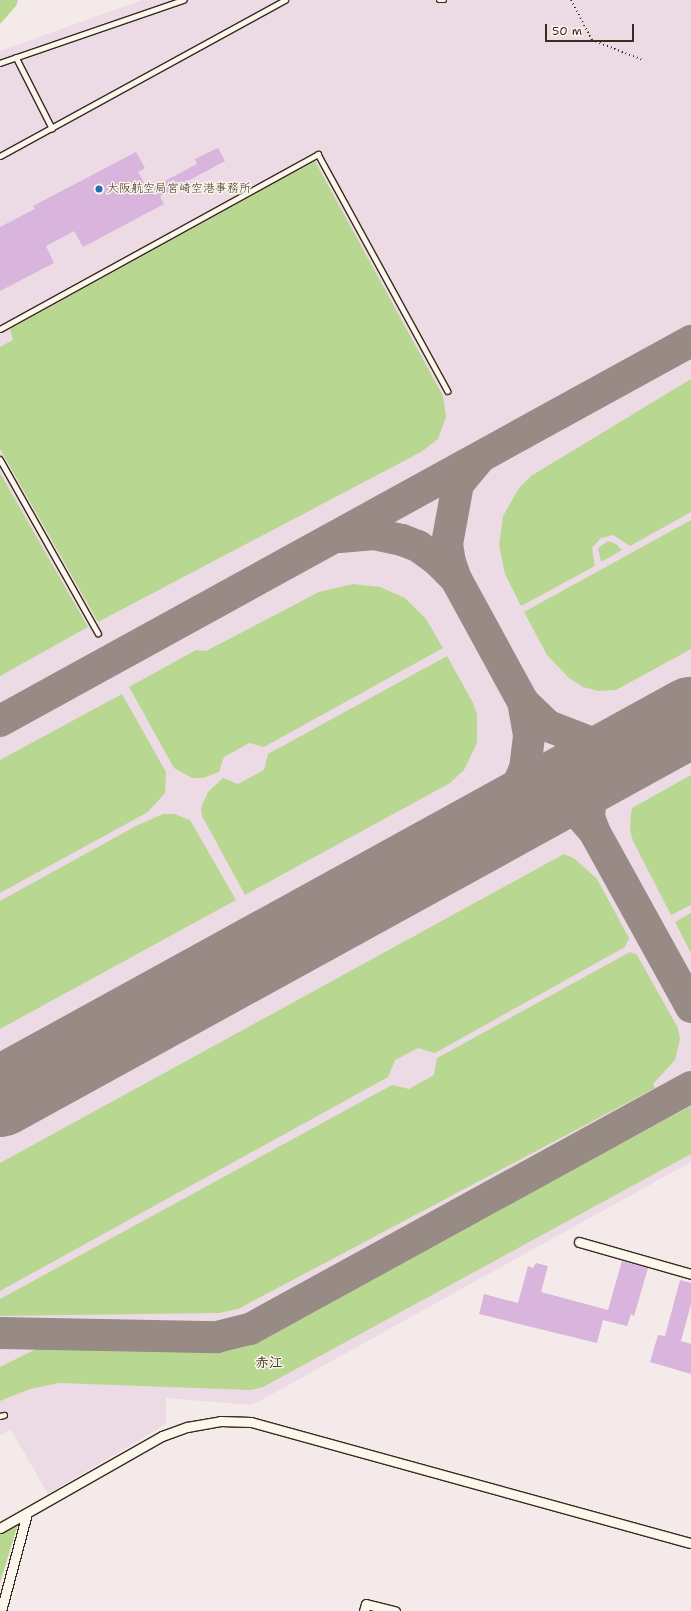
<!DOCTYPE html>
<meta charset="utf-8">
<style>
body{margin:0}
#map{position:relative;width:691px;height:1611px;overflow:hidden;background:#f4eae9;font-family:"Shantell Sans","Klee One",sans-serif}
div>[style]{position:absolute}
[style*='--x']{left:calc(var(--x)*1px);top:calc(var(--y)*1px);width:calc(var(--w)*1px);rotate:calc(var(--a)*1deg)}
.built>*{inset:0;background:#ecdae5}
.green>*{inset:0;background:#b8d891}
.taxiway>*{height:32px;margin:-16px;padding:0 16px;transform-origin:16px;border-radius:16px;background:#988a84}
.runway>*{height:80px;margin:-40px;padding:0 40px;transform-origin:40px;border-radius:40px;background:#988a84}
.building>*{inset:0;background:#d9b4dd}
.path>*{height:2px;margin-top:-1px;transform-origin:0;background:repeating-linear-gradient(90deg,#3b2a1e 0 1px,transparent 0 4px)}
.roads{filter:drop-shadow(1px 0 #3b2a1e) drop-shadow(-1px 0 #3b2a1e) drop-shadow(0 1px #3b2a1e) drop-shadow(0 -1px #3b2a1e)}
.lane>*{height:4.5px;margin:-2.25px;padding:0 2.25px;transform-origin:2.25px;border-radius:2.25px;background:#fbf7ec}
.street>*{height:9px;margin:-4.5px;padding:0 4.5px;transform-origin:4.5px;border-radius:4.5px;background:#fbf7ec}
.dots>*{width:11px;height:11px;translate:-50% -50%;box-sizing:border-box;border:2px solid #fbf7ec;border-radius:50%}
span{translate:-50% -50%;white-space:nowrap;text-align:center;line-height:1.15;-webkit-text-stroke:3px #fbf7ec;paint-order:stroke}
.poi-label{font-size:12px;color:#3b2a1e}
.left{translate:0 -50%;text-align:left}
.quarter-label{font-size:14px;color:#3b2a1e;font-weight:700}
.scale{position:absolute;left:545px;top:24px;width:89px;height:18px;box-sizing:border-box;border:2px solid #3b2a1e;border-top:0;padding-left:5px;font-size:12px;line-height:14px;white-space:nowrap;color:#3b2a1e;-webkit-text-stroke:3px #fbf7ec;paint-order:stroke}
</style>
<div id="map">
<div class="built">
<div style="clip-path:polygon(142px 0,691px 0,691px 1162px,252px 1405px,166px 1398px,166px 1424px,48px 1494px,11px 1430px,0 1435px,0 51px)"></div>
</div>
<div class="green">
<div style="clip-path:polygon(0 0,18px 0,16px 6px,0 24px)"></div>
<div style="clip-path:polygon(315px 161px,443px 396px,446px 417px,438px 439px,421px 452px,98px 622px,0 449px,0 347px,13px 340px,10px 329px)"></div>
<div style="clip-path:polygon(691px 379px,691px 512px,630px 546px,613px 535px,601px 538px,592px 548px,595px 566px,521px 606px,505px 574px,499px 545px,503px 516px,519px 488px,531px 476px)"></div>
<div style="clip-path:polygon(0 473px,88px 627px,0 676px)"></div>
<div style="clip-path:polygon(691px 520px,691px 649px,616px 690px,598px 691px,583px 687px,569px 678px,547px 655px,524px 612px)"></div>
<div style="clip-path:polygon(608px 541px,616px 544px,622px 550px,601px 562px,598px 548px)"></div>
<div style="clip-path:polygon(353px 584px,380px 587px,405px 598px,426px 619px,443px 648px,264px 747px,249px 743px,224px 757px,219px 772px,203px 778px,192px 778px,174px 768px,129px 687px,196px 650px,206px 651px,319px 592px)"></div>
<div style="clip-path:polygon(447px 656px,473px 703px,477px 714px,477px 743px,464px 770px,450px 783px,245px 895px,202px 816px,201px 808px,208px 792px,223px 778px,238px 784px,264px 770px,268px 754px)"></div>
<div style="clip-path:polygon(122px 694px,166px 772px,165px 793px,148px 812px,0 893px,0 760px)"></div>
<div style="clip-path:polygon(691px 775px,691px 905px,671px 915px,633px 841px,630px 830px,631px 813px,632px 808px)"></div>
<div style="clip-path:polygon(163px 814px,174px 814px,190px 820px,236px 900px,0 1029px,0 901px,136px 826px)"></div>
<div style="clip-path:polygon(564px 854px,575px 859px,597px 879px,629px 938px,625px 947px,435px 1053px,418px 1048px,395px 1060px,388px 1077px,0 1291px,0 1163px)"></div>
<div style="clip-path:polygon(691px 913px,691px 953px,675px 922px)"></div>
<div style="clip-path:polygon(630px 952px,637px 955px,678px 1028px,680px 1039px,675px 1060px,653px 1084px,655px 1088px,238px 1309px,219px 1313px,0 1316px,0 1299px,392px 1085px,409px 1089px,434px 1075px,437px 1058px)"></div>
<div style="clip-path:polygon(691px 1106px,691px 1154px,263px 1387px,251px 1390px,59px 1383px,30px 1389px,0 1401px,0 1367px,44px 1345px,69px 1343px,217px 1348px,234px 1346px,263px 1336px)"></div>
<div style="clip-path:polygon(18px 1524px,0 1583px,0 1534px)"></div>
</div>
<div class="taxiway">
<div style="--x:478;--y:460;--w:31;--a:130"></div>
<div style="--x:458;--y:484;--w:61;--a:100.4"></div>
<div style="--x:447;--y:544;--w:18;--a:81"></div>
<div style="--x:450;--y:562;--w:18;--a:71"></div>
<div style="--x:456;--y:579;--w:140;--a:61.4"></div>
<div style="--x:523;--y:702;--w:35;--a:44"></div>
<div style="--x:548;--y:726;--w:47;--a:21.1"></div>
<div style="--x:592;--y:743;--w:35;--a:0"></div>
<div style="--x:627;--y:743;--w:36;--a:-16"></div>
<div style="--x:340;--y:537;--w:34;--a:-5"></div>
<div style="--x:374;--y:534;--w:29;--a:12"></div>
<div style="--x:402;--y:540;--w:17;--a:21"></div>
<div style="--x:418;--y:546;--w:22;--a:36"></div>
<div style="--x:436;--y:559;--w:28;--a:45"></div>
<div style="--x:0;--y:721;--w:789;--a:-28.81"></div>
<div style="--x:619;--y:756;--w:18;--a:142"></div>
<div style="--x:605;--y:767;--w:24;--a:123"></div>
<div style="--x:592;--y:787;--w:30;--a:96"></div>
<div style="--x:589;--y:817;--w:15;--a:70"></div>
<div style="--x:594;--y:831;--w:201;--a:61.1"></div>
<div style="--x:509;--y:817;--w:25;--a:-23"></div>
<div style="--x:532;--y:807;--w:13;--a:-13"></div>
<div style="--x:545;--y:804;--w:13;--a:9"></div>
<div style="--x:558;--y:806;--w:22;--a:21"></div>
<div style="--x:579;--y:814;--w:23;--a:49"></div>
<div style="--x:474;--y:835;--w:31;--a:-38"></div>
<div style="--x:498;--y:816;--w:18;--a:-49"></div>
<div style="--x:510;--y:802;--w:36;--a:-66"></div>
<div style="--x:525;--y:769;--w:34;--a:-83"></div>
<div style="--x:529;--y:735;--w:34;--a:-100"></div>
<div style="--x:0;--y:1333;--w:217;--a:1.1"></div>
<div style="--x:217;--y:1337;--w:34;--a:-14"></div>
<div style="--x:250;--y:1329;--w:503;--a:-28.76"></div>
</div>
<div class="runway">
<div style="--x:0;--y:1097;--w:789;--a:-28.81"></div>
</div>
<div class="building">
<div style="clip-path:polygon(218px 148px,225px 161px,160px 196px,164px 204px,83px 247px,74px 231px,46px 246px,54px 263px,0 291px,0 227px,35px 209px,33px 206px,136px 152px,145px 168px,138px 172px,148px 190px,197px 164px,195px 159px)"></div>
<div style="clip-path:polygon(622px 1261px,648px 1268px,634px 1316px,631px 1314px,627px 1326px,603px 1320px,597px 1343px,479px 1314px,484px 1294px,518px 1303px,528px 1266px,533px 1268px,536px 1263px,548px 1266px,541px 1292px,608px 1310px)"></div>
<div style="clip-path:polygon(680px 1280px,691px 1283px,691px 1304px,681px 1341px,691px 1344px,691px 1374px,650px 1362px,658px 1335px,665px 1336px)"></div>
</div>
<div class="path">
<div style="--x:571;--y:0;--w:45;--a:62.3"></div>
<div style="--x:592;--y:40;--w:55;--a:21.4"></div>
</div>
<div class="roads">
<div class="lane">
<div style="--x:439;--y:0;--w:5;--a:0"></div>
<div style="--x:16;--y:57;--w:80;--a:63.1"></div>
<div style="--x:0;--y:63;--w:194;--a:-19"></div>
<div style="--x:0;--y:156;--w:325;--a:-28.7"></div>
<div style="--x:0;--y:329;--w:363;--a:-28.8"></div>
<div style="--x:318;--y:154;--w:270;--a:61.3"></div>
<div style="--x:0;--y:459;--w:200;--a:60.6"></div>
<div style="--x:0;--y:1416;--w:4;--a:-14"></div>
</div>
<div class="street">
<div style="--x:579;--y:1242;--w:116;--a:15.9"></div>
<div style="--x:0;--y:1528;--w:186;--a:-29.6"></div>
<div style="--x:162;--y:1436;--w:27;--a:-20"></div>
<div style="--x:187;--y:1427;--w:34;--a:-10"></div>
<div style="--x:220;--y:1421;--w:31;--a:2"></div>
<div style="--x:251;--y:1422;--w:456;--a:15.4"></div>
<div style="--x:1;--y:1611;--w:101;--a:-75.1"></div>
<div style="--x:364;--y:1611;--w:7;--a:-74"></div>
<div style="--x:366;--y:1604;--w:30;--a:14"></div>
</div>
</div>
<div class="dots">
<div style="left:99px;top:189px;background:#1f6fb2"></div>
</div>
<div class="poi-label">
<span class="left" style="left:107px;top:189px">大阪航空局宮崎空港事務所</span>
</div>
<div class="quarter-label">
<span style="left:269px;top:1362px">赤江</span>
</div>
<div class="scale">50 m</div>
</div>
